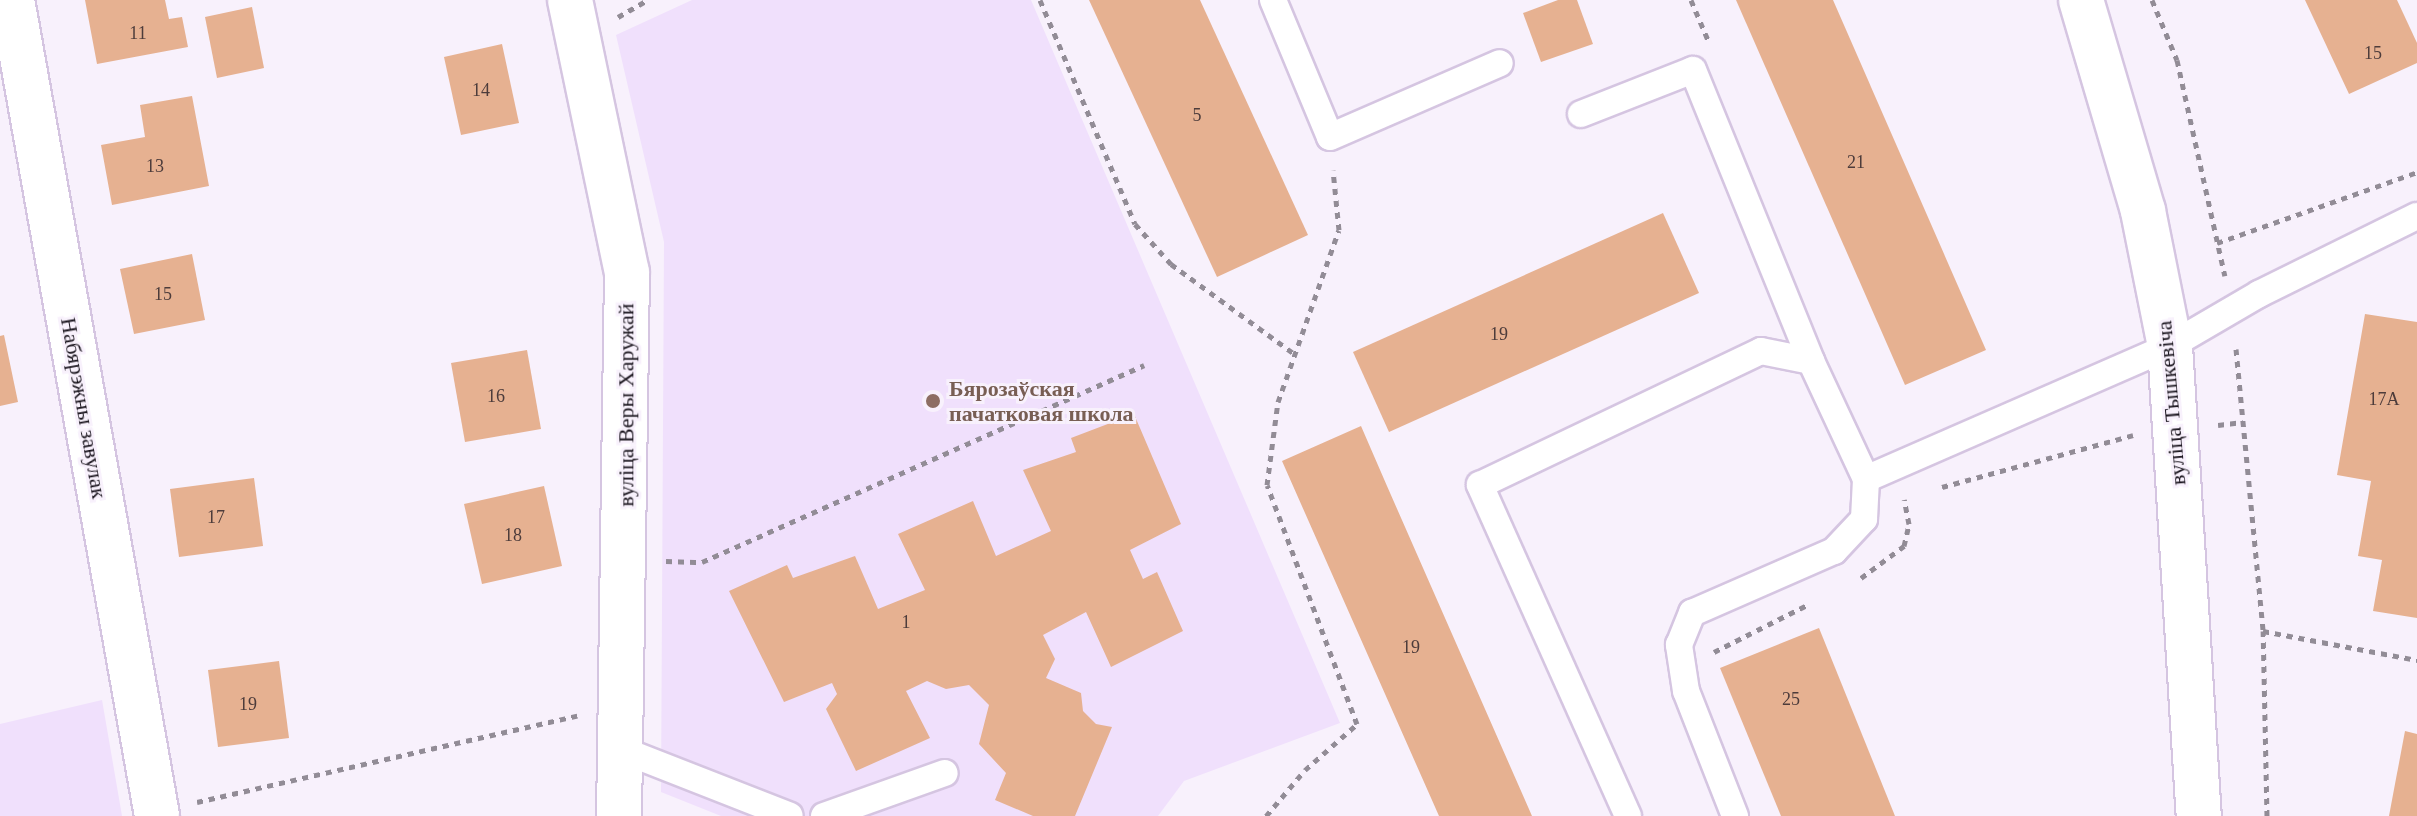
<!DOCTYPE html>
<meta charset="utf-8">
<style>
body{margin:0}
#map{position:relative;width:2417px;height:816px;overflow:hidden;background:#f8f1fc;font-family:"Times New Roman",serif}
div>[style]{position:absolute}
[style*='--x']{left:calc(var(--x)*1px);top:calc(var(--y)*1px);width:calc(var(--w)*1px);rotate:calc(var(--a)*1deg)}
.built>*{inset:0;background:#f0e0fc}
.building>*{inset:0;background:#e6b191}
.path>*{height:5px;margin-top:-2.5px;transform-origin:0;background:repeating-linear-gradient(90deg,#928c96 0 6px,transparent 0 12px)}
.roads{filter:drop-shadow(2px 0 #d5c5e1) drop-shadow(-2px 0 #d5c5e1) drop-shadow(0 2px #d5c5e1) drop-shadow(0 -2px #d5c5e1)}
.service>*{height:26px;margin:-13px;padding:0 13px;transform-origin:13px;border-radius:13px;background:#fff}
.minor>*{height:44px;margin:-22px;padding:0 22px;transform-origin:22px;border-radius:22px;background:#fff}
.dots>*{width:22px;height:22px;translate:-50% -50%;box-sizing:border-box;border:4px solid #f8f1fc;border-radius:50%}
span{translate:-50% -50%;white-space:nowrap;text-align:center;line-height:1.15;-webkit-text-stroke:6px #f8f1fc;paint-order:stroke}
.number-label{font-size:18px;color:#4d3c3b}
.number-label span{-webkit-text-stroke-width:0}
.education-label{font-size:22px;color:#785e54;font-weight:700}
.left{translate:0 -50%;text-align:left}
.street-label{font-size:22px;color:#1a151e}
</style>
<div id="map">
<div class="built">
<div style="clip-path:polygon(692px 0,1031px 0,1340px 723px,1184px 781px,1158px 816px,721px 816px,661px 792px,664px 242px,616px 35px)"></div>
<div style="clip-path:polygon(102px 700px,122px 816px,0 816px,0 724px)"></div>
</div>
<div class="building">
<div style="clip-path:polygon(85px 0,165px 0,169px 19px,182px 17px,188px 47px,97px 64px)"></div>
<div style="clip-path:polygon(1089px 0,1200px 0,1308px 235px,1217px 277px)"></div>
<div style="clip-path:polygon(1558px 0,1577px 0,1593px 44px,1541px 62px,1523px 13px)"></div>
<div style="clip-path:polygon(1736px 0,1833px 0,1986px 350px,1905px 385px)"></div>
<div style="clip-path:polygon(2305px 0,2397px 0,2417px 43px,2417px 63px,2349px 94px)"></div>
<div style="clip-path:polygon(252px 7px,264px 68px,217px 78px,205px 17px)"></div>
<div style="clip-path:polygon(502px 44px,519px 123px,461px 135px,444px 57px)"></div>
<div style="clip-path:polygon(192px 96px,209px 186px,112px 205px,101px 145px,145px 137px,140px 105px)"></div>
<div style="clip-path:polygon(1663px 213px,1699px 293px,1389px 432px,1353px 352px)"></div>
<div style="clip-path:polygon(192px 254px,205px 320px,134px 334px,120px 269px)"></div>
<div style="clip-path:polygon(2365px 314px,2417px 322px,2417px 618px,2373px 611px,2382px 560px,2358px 556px,2371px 481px,2337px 475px)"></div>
<div style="clip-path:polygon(4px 335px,18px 402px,0 406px,0 336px)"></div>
<div style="clip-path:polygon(527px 350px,541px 429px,465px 442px,451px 363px)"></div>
<div style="clip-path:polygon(1134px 414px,1181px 524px,1130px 550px,1143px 579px,1157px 572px,1183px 631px,1111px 667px,1086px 612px,1043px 635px,1055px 659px,1046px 678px,1081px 693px,1083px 711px,1096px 724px,1112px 727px,1075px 816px,1033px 816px,995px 800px,1006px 773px,979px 744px,989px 705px,969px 685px,946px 689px,927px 681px,906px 691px,930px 738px,856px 771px,826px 709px,837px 694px,832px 683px,784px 702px,729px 591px,787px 565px,793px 578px,855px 556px,878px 609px,925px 590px,898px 534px,973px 501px,996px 556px,1051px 531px,1023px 470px,1076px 452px,1071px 438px)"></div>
<div style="clip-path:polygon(1361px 426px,1387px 486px,1532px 816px,1439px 816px,1282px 461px)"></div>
<div style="clip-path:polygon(254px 478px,263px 546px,179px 557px,170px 489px)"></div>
<div style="clip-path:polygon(544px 486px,562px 566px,482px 584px,464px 504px)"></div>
<div style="clip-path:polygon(1819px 628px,1895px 816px,1781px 816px,1720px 668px)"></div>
<div style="clip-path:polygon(279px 661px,289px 738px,218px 747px,208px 670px)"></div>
<div style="clip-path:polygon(2405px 731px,2417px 734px,2417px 816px,2389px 816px)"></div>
</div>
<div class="path">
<div style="--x:1040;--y:0;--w:243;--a:67"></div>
<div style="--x:1135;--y:224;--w:54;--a:48"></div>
<div style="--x:1171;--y:264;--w:155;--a:36.1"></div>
<div style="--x:1691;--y:0;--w:43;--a:67"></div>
<div style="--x:2152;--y:0;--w:65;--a:67.4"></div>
<div style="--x:2177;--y:60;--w:221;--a:77.5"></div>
<div style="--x:618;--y:17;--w:34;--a:-30"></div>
<div style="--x:2217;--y:243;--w:212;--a:-19.5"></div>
<div style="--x:2236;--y:349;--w:283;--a:84.5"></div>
<div style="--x:2218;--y:425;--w:25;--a:-7"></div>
<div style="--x:1942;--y:487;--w:198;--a:-15.2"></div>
<div style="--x:666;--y:561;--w:36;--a:2"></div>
<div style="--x:702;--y:562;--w:484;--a:-24"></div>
<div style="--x:1861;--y:578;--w:54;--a:-36.7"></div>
<div style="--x:1904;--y:546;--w:23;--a:-77"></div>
<div style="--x:1909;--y:524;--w:25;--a:-101"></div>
<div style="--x:1714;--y:652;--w:106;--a:-26.8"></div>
<div style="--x:197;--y:802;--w:390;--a:-12.8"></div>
<div style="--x:1266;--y:816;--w:60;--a:-49.7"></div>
<div style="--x:1305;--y:770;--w:69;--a:-41.5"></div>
<div style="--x:1357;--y:724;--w:255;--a:-110.6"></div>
<div style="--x:1267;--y:485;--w:84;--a:-82.5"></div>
<div style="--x:1278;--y:402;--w:182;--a:-70.5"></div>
<div style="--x:1339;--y:230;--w:60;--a:-95.7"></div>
<div style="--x:2267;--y:816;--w:185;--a:-91.2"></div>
<div style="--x:2263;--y:631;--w:157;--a:10.7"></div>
</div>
<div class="roads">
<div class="service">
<div style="--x:1273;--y:0;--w:148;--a:67.4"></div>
<div style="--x:1330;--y:137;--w:185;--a:-23.5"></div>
<div style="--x:1581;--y:114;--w:120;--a:-21.4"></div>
<div style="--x:1693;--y:70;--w:314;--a:67.9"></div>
<div style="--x:622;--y:750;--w:180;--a:21.4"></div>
<div style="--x:824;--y:816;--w:128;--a:-19.6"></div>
<div style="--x:1628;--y:816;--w:363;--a:-114.1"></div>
<div style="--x:1480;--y:485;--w:311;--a:-25.5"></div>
<div style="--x:1761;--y:351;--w:51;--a:11.3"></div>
<div style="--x:1811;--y:361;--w:130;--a:65"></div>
<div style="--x:1735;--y:816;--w:134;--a:-111.4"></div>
<div style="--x:1686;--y:691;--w:47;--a:-98.7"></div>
<div style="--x:1679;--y:645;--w:35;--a:-68"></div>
<div style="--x:1692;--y:613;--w:155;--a:-23.6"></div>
<div style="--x:1834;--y:551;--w:44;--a:-46.8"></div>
<div style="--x:1864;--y:519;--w:40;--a:-87.1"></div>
<div style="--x:1866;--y:479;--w:332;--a:-23.6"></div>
<div style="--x:2170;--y:346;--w:103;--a:-30.3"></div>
<div style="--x:2259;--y:294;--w:176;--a:-26.3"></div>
</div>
<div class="minor">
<div style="--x:12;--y:0;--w:829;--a:79.92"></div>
<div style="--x:570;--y:0;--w:278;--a:78.2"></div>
<div style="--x:627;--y:272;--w:544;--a:90.84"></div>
<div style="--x:2081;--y:0;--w:220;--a:73.6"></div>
<div style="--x:2143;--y:211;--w:138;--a:78.7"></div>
<div style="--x:2170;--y:346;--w:471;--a:86.5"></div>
</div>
</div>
<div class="dots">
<div style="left:933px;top:401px;background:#8d6e63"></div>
</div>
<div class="number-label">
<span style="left:138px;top:33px">11</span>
<span style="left:2373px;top:53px">15</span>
<span style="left:481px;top:90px">14</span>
<span style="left:1197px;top:115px">5</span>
<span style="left:1856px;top:162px">21</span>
<span style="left:155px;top:166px">13</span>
<span style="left:163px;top:294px">15</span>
<span style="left:1499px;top:334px">19</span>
<span style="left:496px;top:396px">16</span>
<span style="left:2384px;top:399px">17А</span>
<span style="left:216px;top:517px">17</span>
<span style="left:513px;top:535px">18</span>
<span style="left:906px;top:622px">1</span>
<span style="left:1411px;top:647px">19</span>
<span style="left:1791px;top:699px">25</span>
<span style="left:248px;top:704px">19</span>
</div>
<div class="education-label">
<span class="left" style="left:949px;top:401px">Бярозаўская<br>пачатковая школа</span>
</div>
<div class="street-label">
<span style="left:2171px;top:403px;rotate:-95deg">вуліца Тышкевіча</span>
<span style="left:626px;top:405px;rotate:-90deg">вуліца Веры Харужай</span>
<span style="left:84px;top:408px;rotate:80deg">Набярэжны завулак</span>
</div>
</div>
